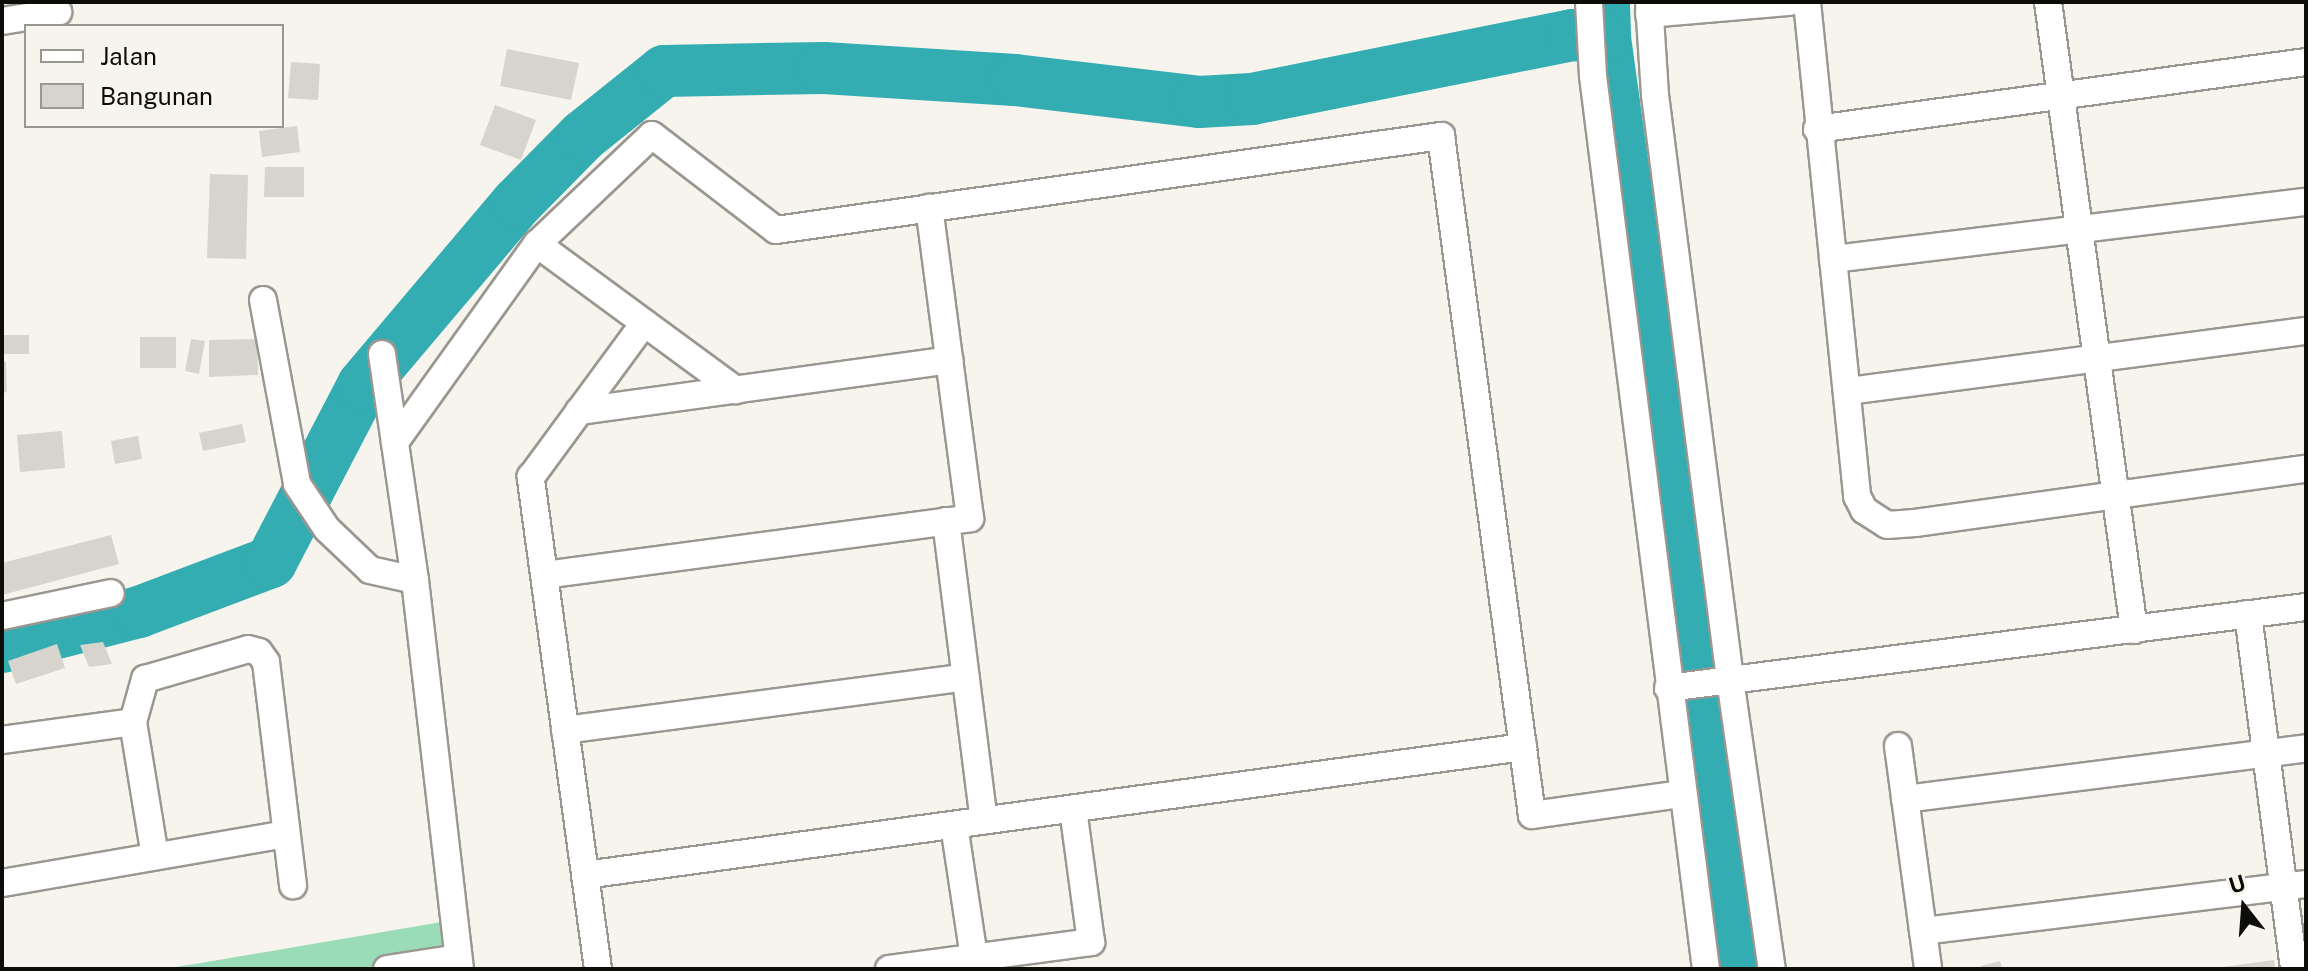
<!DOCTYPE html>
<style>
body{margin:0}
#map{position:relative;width:2308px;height:971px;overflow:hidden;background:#f6f4ec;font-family:"Public Sans",sans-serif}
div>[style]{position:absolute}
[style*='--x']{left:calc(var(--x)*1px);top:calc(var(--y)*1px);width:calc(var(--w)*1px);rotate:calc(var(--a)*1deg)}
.green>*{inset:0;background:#9adcb8}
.river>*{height:52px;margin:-26px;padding:0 26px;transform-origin:26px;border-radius:26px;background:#33acb2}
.building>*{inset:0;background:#d6d4cc}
.roads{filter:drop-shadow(2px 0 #999790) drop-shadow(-2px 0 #999790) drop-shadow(0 2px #999790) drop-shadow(0 -2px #999790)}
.street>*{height:26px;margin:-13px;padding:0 13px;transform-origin:13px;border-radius:13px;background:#fff}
span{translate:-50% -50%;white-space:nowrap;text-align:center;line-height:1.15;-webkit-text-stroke:6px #f6f4ec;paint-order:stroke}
.frame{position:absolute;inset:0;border:4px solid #0c0c09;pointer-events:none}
.legend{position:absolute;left:24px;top:24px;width:260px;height:104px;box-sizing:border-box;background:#f6f4ec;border:2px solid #989791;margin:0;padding:10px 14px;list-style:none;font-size:24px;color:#0c0c09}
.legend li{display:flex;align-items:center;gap:16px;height:40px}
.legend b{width:40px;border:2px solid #989791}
.north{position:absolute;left:2204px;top:867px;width:80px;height:80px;-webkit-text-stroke:6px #f6f4ec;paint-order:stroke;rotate:343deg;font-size:22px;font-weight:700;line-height:32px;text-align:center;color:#0c0c09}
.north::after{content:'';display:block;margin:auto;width:28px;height:36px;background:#0c0c09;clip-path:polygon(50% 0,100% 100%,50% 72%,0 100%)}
</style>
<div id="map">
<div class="green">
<div style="clip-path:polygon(465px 918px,472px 969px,162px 969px,195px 964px)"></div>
</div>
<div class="river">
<div style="--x:1604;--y:5;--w:33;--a:88"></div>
<div style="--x:1605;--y:38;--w:940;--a:82.11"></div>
<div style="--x:2;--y:647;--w:141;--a:-14.3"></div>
<div style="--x:139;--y:612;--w:141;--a:-20.7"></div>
<div style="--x:271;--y:562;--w:199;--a:-62.5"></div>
<div style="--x:363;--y:385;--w:238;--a:-49.8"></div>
<div style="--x:517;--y:203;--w:94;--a:-45.4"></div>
<div style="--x:583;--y:136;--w:104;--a:-38.7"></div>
<div style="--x:664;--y:71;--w:160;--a:-1.1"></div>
<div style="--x:824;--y:68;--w:191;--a:3.6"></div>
<div style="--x:1015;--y:80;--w:185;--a:6.8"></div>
<div style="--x:1199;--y:102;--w:53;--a:-3.2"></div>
<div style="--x:1252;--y:99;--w:327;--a:-11.3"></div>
<div style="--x:1573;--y:35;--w:32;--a:5"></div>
</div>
<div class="building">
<div style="clip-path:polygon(507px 49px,579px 63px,571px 100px,500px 86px)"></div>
<div style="clip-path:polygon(291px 62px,320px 64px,318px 100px,288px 98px)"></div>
<div style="clip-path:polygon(495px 105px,536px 120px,521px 160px,480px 145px)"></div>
<div style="clip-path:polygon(297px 126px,300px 152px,262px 157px,259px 131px)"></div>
<div style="clip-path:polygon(265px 167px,304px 167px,304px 197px,264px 197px)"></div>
<div style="clip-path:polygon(210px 174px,248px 175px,246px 259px,207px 258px)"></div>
<div style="clip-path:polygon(2px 335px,29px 335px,29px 354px,2px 354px)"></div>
<div style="clip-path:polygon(140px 337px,176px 337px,176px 368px,140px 368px)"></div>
<div style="clip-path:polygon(191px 339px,205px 341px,199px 374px,185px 371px)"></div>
<div style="clip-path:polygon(257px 339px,258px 375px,209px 377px,209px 340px)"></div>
<div style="clip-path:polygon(6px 361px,7px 392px,2px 393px,2px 362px)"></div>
<div style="clip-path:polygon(242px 424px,246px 442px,203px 451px,199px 433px)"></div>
<div style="clip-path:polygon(62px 431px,65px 468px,20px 472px,17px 435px)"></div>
<div style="clip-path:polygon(138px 436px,142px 459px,115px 464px,111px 441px)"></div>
<div style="clip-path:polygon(111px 535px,119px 564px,2px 595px,2px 563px)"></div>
<div style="clip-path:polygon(103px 642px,112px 664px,89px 667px,80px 645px)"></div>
<div style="clip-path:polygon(57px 644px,65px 668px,16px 684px,8px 661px)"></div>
<div style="clip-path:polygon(2274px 960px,2275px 969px,2223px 969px,2223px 967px)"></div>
<div style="clip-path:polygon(2000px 961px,2002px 969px,1982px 969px,1981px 966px)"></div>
</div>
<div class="roads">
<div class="street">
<div style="--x:1589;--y:2;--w:74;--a:86.9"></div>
<div style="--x:1593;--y:76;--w:900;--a:82.79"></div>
<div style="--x:1649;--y:2;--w:93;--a:86.3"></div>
<div style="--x:1655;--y:95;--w:589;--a:82.68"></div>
<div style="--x:1730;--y:679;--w:293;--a:81.8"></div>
<div style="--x:1807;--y:2;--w:497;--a:84.2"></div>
<div style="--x:1857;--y:496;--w:16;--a:63"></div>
<div style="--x:1864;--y:510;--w:27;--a:33"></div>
<div style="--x:1887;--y:525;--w:28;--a:-4"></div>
<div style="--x:1915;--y:523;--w:395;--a:-7.9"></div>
<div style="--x:2048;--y:2;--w:634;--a:82.2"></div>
<div style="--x:1649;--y:14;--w:141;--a:-4.9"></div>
<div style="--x:2;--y:21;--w:57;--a:-9.1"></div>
<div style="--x:1817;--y:129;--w:494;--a:-7.8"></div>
<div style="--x:537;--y:244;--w:247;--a:36.3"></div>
<div style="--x:1833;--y:259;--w:476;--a:-6.9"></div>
<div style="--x:263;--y:300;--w:187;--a:79.5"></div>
<div style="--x:297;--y:484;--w:54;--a:56.3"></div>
<div style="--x:327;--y:529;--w:59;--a:43.6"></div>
<div style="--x:370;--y:570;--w:46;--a:12.5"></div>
<div style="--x:382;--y:354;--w:228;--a:81.7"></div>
<div style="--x:415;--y:580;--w:392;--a:83.4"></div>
<div style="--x:1849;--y:391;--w:461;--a:-7.5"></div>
<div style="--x:579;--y:411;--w:374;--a:-7.8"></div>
<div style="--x:395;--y:442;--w:244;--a:-54.4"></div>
<div style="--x:537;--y:244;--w:158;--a:-43.5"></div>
<div style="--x:652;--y:135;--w:156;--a:37.5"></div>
<div style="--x:776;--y:230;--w:672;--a:-8.05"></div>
<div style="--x:1441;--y:136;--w:685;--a:82.37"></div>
<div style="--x:1532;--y:815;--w:151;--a:-8"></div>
<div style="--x:946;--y:521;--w:302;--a:82.8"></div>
<div style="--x:545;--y:575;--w:429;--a:-7.6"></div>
<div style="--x:970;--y:518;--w:313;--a:-97.5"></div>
<div style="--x:2248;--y:614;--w:358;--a:82.6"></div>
<div style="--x:2;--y:616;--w:111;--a:-11.9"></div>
<div style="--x:1668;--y:688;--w:643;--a:-7.24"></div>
<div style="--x:133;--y:722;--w:136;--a:80.7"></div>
<div style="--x:565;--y:730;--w:404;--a:-7.5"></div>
<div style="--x:2;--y:740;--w:132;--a:-7.8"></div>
<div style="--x:133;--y:722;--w:45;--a:-74.4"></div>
<div style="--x:145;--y:679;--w:107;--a:-16.2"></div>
<div style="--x:248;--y:649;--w:11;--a:15"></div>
<div style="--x:259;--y:652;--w:12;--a:55"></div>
<div style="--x:266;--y:662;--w:225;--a:83.1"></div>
<div style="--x:1898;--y:746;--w:225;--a:82.3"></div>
<div style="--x:1905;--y:799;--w:404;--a:-7.2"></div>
<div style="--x:954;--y:825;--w:134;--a:81.4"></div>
<div style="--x:585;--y:875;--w:947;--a:-7.77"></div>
<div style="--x:2;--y:883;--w:287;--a:-9.8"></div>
<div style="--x:1923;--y:931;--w:386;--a:-7"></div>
<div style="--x:387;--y:969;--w:72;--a:-8.8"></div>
<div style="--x:598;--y:969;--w:497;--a:-97.8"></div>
<div style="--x:531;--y:477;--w:191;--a:-53.7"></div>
<div style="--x:889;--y:969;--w:204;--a:-7.6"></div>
<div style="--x:1091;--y:942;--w:134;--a:-97.7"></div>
</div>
</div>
<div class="frame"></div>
<ul class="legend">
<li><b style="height:10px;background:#fff"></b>Jalan</li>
<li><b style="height:22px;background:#d6d4cc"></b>Bangunan</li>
</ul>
<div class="north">U</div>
</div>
